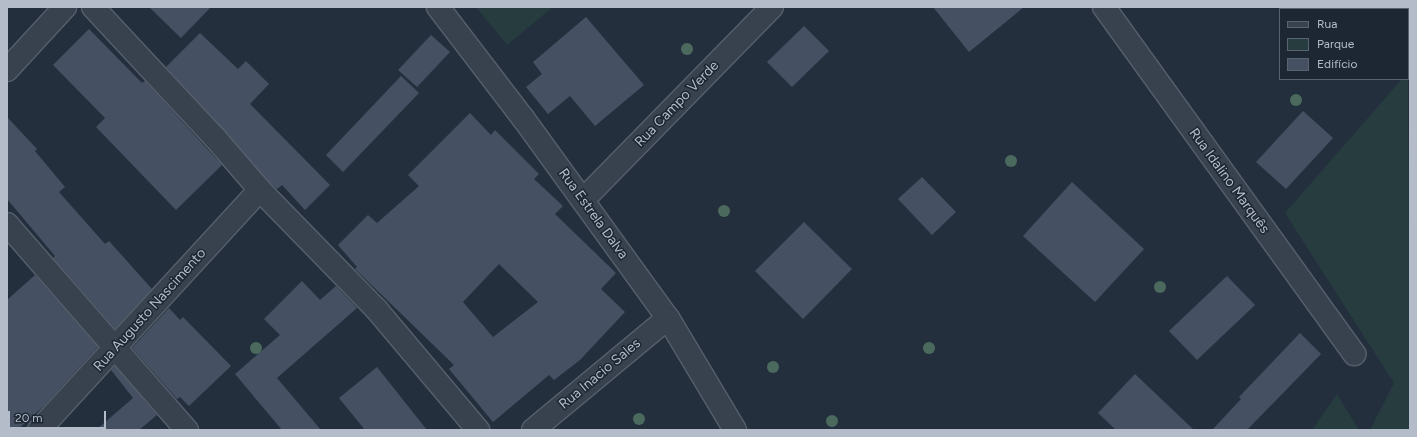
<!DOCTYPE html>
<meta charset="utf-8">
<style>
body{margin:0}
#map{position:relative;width:1417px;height:437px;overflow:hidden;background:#242f3e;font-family:Figtree,sans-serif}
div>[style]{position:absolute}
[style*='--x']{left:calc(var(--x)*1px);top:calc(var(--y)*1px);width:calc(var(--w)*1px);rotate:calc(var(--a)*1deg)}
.green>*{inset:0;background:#263c3f}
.building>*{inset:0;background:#455162}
.roads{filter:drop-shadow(1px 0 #565f6c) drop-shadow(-1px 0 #565f6c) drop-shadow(0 1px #565f6c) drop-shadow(0 -1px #565f6c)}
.minor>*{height:22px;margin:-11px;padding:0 11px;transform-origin:11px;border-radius:11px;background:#38414e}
.trees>*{width:12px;height:12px;margin:-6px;border-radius:50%;background:#4b6a5d}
span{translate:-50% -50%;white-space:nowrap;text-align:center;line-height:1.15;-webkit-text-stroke:3px #1d2633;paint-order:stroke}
.street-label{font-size:14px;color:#b4bcc9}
.frame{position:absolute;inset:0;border:8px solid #b4bcc9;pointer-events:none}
.legend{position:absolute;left:1279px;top:8px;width:130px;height:72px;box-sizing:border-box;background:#1d2633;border:1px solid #59626f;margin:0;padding:5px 7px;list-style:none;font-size:12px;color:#b4bcc9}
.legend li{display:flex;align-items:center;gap:8px;height:20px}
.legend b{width:20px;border:1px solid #59626f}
.scale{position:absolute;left:8px;top:411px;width:98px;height:18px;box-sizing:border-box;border:2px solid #b4bcc9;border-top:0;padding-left:5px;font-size:12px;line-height:14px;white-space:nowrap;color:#b4bcc9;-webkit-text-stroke:3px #1d2633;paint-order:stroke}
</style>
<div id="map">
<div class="green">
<div style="clip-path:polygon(476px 7px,553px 7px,507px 45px)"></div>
<div style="clip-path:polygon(1408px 78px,1410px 430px,1370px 430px,1394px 383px,1285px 213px,1402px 79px)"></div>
<div style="clip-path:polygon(1337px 394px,1359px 430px,1312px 430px)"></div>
</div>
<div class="building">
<div style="clip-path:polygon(149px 7px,211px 7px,181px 38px)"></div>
<div style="clip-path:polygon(933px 7px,1024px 7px,969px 52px)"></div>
<div style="clip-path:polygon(586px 17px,644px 85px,595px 126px,570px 96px,548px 114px,526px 87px,542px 74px,533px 62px)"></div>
<div style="clip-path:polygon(804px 26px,829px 51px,792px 87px,767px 62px)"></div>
<div style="clip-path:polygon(89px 29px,142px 83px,145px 81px,222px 165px,176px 210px,96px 127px,105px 118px,53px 65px)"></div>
<div style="clip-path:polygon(200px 33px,238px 69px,246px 61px,269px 84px,250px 104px,330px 185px,305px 210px,282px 185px,277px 189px,269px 182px,166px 67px)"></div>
<div style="clip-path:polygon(431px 35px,450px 52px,417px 87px,398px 70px)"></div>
<div style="clip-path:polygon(401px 76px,419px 93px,343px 172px,326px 155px)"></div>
<div style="clip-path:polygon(1303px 111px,1333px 138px,1286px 189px,1256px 162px)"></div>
<div style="clip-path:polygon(evenodd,470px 113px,491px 135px,495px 130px,539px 174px,534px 179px,563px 206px,555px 214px,616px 273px,601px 289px,625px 312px,580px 360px,554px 380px,549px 375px,493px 422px,449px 369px,454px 365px,355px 269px,357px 267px,338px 245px,368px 215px,377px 223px,419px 186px,408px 175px,470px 113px,499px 264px,538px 302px,493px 337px,463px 302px,499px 264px)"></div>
<div style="clip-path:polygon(7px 117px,37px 149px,35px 151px,65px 187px,59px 192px,105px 244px,109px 241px,152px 289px,115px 329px,53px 258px,55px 256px,7px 199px)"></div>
<div style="clip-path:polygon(922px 177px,956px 212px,932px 235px,898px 199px)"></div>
<div style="clip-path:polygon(1072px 182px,1144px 249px,1095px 302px,1023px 236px)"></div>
<div style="clip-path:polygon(804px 222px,852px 269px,803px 319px,755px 271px)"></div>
<div style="clip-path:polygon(35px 275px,98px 347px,44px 406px,17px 430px,7px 430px,7px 300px)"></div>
<div style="clip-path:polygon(1227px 276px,1255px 305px,1197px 360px,1169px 331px)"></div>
<div style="clip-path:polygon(302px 281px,320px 300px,336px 286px,357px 308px,277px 378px,321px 430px,282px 430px,235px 374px,280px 335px,264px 319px)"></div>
<div style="clip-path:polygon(169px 308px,180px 320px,183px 317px,231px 366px,189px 406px,180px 397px,177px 399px,132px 348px)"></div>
<div style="clip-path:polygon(1300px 333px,1321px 354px,1247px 430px,1212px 430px,1241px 399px,1239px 397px)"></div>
<div style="clip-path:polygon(115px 366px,157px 415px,139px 430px,96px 430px,133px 398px,111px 370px)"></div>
<div style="clip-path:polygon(377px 367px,427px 430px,365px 430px,339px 398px)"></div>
<div style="clip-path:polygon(1135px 374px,1194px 430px,1116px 430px,1098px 413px)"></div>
</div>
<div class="roads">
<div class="minor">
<div style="--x:93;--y:7;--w:180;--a:47"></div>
<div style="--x:216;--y:139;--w:67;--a:49.2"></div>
<div style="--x:260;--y:190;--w:168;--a:45.7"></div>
<div style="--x:377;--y:310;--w:157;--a:49.9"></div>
<div style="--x:438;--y:7;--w:140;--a:52.6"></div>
<div style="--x:523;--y:118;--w:247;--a:54.1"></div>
<div style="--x:668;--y:318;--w:131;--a:59.1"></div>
<div style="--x:1104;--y:7;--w:428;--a:54.2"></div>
<div style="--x:7;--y:70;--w:86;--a:-47.4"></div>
<div style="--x:583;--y:200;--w:270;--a:-45.6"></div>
<div style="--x:7;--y:224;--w:274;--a:48.9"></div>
<div style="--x:39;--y:430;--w:326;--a:-47.4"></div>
<div style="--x:533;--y:430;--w:175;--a:-39.7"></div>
</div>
</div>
<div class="trees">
<div style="left:687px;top:49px"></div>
<div style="left:1296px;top:100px"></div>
<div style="left:1011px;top:161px"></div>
<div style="left:724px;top:211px"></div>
<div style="left:1160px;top:287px"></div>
<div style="left:256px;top:348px"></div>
<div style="left:929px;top:348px"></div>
<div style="left:773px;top:367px"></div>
<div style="left:639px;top:419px"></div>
<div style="left:832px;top:421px"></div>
</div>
<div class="street-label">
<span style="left:677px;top:104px;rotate:-46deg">Rua Campo Verde</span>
<span style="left:1229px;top:181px;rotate:54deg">Rua Idalino Marquês</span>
<span style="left:593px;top:214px;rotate:54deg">Rua Estrela Dalva</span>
<span style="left:150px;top:310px;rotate:-48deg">Rua Augusto Nascimento</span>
<span style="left:600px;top:374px;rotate:-40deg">Rua Inacio Sales</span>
</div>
<div class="frame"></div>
<ul class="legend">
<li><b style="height:5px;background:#38414e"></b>Rua</li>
<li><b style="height:11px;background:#263c3f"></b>Parque</li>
<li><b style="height:11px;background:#455162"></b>Edifício</li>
</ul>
<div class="scale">20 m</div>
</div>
